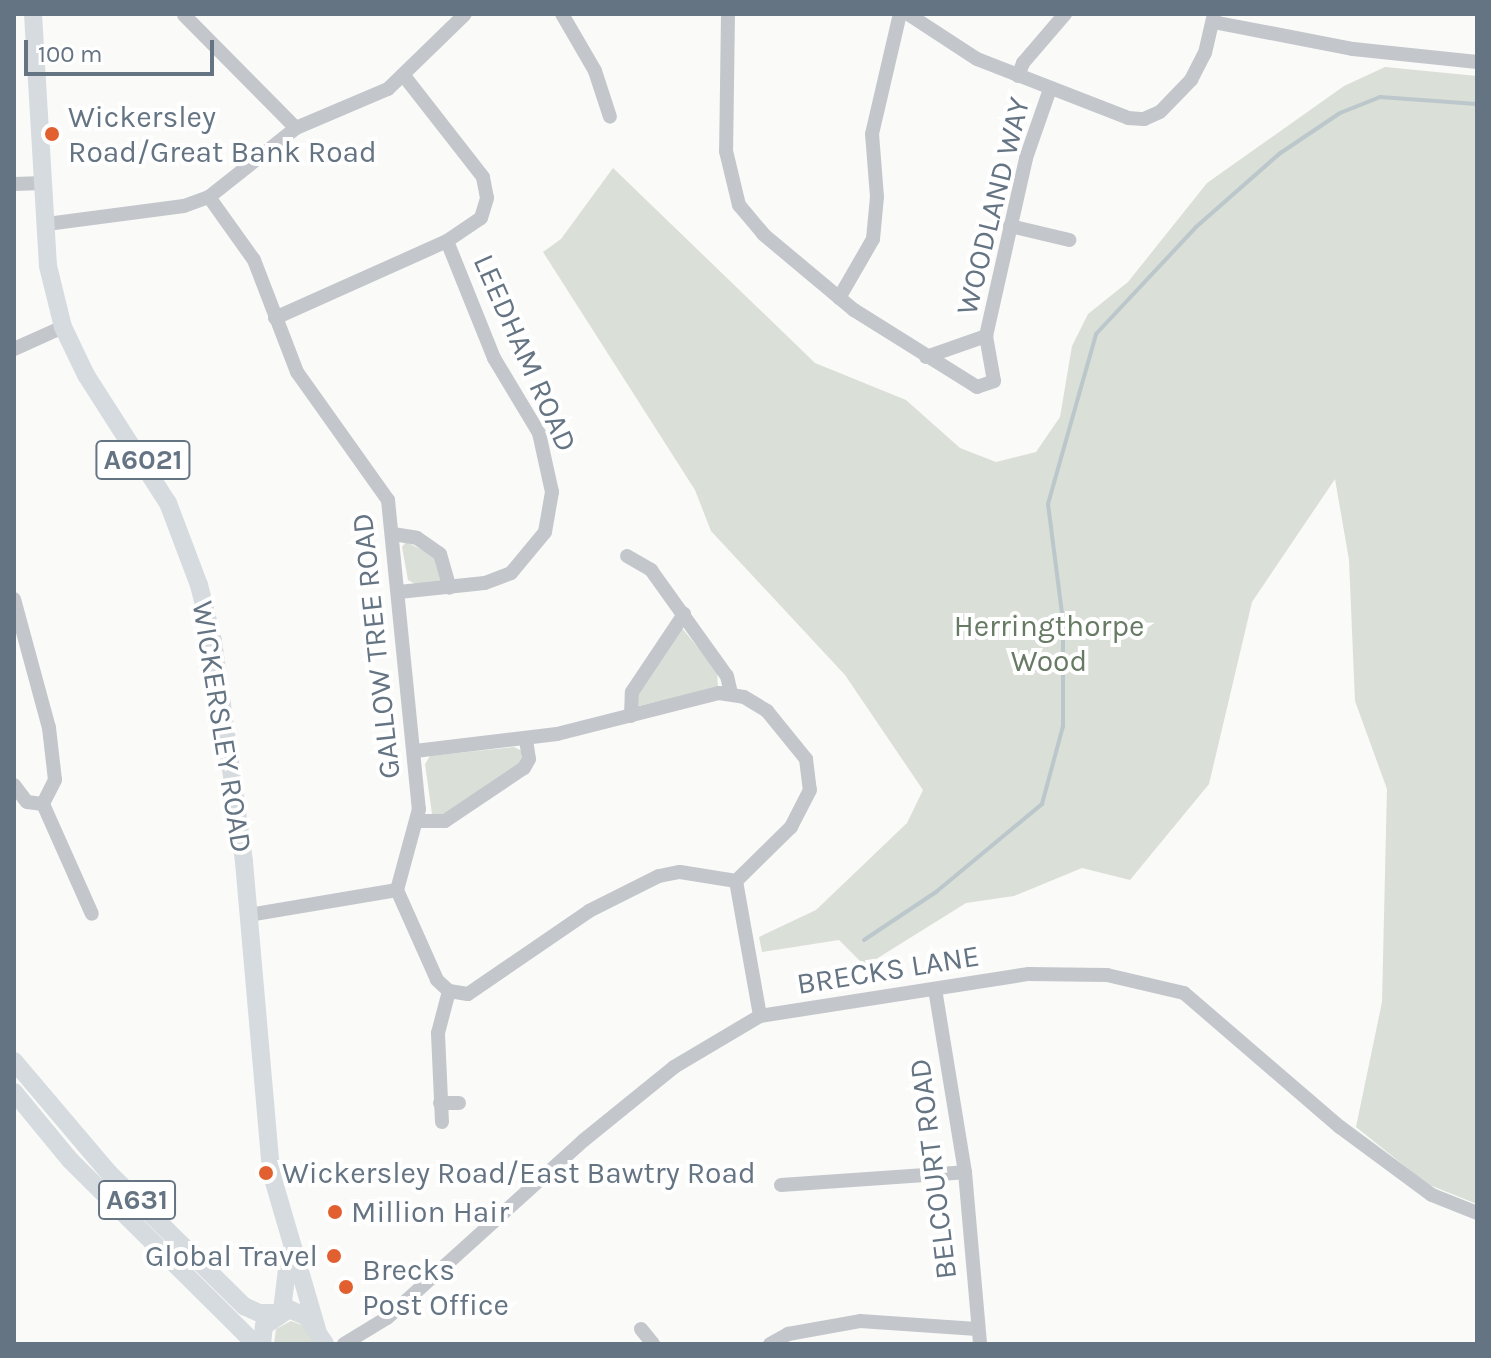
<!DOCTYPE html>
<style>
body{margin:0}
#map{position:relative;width:1491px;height:1358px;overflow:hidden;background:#fafaf8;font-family:Karla,sans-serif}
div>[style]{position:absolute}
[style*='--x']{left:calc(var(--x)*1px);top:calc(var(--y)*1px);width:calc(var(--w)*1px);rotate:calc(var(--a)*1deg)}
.green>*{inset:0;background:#dadfd7}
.stream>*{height:4px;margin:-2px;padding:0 2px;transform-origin:2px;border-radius:2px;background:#bcc7cc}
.minor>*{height:14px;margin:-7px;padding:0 7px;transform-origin:7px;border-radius:7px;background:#c3c7cc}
.major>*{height:18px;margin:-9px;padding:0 9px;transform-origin:9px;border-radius:9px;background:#d6dbdf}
.dots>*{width:22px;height:22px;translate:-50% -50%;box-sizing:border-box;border:4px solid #fff;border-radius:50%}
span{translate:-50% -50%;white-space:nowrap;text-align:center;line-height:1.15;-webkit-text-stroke:8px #fff;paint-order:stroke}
.shield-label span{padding:2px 6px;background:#fff;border:2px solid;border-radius:6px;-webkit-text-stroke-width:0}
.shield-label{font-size:28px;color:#657483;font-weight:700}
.poi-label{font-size:30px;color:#657483}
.left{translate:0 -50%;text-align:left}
.right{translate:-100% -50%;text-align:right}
.street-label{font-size:30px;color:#657483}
.park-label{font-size:30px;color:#677a64}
.frame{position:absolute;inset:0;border:16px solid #657483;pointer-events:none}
.scale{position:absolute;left:24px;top:40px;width:190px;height:36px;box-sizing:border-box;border:4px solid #657483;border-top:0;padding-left:10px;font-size:24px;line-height:28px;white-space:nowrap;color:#657483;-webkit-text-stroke:6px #fff;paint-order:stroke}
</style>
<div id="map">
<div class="green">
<div style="clip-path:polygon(1385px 67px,1477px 76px,1477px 1204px,1427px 1184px,1356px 1127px,1382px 1002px,1387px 789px,1355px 701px,1349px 560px,1335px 479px,1252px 602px,1209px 784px,1130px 880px,1082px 868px,1014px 896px,966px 903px,865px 966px,839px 940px,762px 952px,759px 937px,816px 910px,907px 823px,923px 790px,845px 675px,711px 531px,695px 490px,543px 252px,561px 239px,613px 168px,815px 363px,906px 400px,960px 448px,996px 462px,1036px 452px,1060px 417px,1072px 346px,1088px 314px,1128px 282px,1207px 183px,1344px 86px)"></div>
<div style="clip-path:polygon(406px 542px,433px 555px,441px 581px,417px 585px,408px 580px,402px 547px)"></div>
<div style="clip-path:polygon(682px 628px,717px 671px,718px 688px,638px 706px,637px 691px)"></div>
<div style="clip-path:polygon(514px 747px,522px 751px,520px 765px,445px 814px,432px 814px,425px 764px,430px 756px)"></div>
<div style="clip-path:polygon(291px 1321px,304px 1326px,316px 1344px,274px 1344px,276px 1329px)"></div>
</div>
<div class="stream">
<div style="--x:864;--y:940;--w:87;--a:-33.7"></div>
<div style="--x:936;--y:892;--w:138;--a:-39.7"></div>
<div style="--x:1042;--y:804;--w:81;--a:-74.9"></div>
<div style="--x:1063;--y:726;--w:105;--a:-90"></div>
<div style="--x:1063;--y:621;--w:118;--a:-97.3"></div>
<div style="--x:1048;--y:504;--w:177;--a:-74.2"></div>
<div style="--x:1096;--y:334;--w:146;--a:-46.9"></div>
<div style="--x:1196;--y:227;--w:111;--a:-41.3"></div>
<div style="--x:1279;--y:154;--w:73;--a:-33.9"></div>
<div style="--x:1340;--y:113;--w:43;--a:-21.8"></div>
<div style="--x:1380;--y:97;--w:97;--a:4.1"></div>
</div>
<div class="minor">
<div style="--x:562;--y:14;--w:66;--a:59.9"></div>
<div style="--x:595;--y:71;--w:48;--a:71.9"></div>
<div style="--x:728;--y:14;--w:137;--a:90.8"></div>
<div style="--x:726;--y:151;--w:56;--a:76.5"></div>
<div style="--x:739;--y:205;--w:38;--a:50"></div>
<div style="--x:763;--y:234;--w:119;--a:39.9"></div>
<div style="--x:854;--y:310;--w:145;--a:32"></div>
<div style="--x:977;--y:387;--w:18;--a:-19"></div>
<div style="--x:994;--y:381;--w:46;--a:-100.1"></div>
<div style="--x:986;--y:336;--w:182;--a:-77.3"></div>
<div style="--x:1026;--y:158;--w:73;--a:-70.8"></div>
<div style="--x:908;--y:14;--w:82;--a:33.1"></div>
<div style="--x:977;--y:59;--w:162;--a:21.3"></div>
<div style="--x:1128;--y:118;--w:16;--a:4"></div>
<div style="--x:1144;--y:119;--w:17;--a:-24"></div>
<div style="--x:1160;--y:112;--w:45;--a:-45.9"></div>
<div style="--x:1191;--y:80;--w:30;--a:-63"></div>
<div style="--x:1205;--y:53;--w:40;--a:-77"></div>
<div style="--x:184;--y:15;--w:159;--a:45.3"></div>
<div style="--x:1213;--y:22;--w:143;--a:10.9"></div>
<div style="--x:1353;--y:49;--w:125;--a:6"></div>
<div style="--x:1018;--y:76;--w:14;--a:-69"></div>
<div style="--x:1023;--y:63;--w:65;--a:-49.4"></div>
<div style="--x:14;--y:184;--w:29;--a:-2"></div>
<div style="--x:209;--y:197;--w:77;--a:54.5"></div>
<div style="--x:254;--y:260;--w:120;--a:69"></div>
<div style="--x:297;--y:372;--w:157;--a:54.6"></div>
<div style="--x:388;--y:500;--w:311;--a:84.3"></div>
<div style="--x:419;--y:809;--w:84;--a:105.2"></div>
<div style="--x:397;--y:890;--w:150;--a:170.4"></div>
<div style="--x:47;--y:224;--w:138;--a:-7.5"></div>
<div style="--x:184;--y:206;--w:27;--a:-20"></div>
<div style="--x:209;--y:197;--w:111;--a:-38.4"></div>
<div style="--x:296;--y:128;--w:100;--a:-23"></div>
<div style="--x:388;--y:89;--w:107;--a:-44.2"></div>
<div style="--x:1010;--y:226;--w:61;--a:13.3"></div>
<div style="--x:839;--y:298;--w:68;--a:-60"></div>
<div style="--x:873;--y:239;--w:42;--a:-84.6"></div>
<div style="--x:877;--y:197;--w:63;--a:-94.5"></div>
<div style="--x:872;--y:134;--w:123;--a:-76.9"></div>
<div style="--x:275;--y:318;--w:188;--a:-24.1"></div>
<div style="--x:14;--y:349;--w:54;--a:-24.2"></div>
<div style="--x:926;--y:357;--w:64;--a:-19.3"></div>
<div style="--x:393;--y:534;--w:24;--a:9"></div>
<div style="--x:417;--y:538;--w:28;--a:35"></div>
<div style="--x:440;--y:554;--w:35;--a:74"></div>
<div style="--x:627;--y:556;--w:28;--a:30"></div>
<div style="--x:651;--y:570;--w:130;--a:54.4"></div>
<div style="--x:727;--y:676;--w:17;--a:77"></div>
<div style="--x:399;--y:592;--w:86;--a:-6"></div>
<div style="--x:485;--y:583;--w:28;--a:-21"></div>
<div style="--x:511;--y:573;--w:53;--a:-50.3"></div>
<div style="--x:545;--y:532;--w:41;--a:-80.1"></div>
<div style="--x:552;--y:492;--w:60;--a:-102.4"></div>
<div style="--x:539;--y:433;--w:87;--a:-121"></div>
<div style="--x:494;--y:358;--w:126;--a:-111.9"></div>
<div style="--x:447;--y:241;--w:41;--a:-34.1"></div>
<div style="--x:481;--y:218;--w:21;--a:-73"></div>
<div style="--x:487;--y:198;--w:21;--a:-101"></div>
<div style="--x:483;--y:177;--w:127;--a:-128"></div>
<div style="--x:14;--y:599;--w:134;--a:74.8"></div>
<div style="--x:49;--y:728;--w:52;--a:83.4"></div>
<div style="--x:55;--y:780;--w:27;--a:117"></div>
<div style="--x:631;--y:716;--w:24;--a:-88"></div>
<div style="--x:632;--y:692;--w:94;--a:-56.3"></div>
<div style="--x:415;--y:751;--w:143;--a:-6.8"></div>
<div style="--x:557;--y:734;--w:167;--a:-14.2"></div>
<div style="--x:719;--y:693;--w:25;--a:9"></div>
<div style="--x:744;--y:697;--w:27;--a:31"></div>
<div style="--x:767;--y:711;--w:62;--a:50.9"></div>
<div style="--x:806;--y:759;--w:31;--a:83"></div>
<div style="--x:810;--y:790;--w:42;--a:117.2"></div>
<div style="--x:791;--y:827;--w:77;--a:135.5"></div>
<div style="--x:736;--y:881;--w:137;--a:79.9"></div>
<div style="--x:14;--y:785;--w:21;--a:53"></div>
<div style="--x:27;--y:802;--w:16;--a:7"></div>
<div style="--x:43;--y:804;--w:120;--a:66"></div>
<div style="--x:417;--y:821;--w:28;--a:0"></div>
<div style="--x:445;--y:821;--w:95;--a:-33.9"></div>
<div style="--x:524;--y:768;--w:10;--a:-61"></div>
<div style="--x:529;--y:759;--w:19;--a:-99"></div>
<div style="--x:397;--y:890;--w:98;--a:66"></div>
<div style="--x:437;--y:980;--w:16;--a:43"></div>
<div style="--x:449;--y:991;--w:19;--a:9"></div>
<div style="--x:468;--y:994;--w:147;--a:-34.4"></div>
<div style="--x:589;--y:911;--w:78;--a:-26.6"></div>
<div style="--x:659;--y:876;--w:21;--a:-11"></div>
<div style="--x:680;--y:872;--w:57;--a:9.1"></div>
<div style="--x:935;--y:989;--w:185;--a:80.7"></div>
<div style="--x:965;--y:1172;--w:173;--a:85"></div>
<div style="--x:440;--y:1103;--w:19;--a:0"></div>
<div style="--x:442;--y:1122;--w:89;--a:-92.6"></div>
<div style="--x:438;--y:1033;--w:43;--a:-75.3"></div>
<div style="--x:781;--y:1185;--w:184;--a:-4"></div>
<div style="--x:641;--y:1329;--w:19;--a:51"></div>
<div style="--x:344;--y:1344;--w:50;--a:-31.2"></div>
<div style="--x:387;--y:1318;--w:266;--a:-42.1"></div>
<div style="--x:584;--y:1140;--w:116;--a:-39"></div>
<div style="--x:674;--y:1067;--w:100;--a:-30.7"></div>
<div style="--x:760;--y:1016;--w:272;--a:-8.9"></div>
<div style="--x:1029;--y:974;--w:78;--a:0.7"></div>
<div style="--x:1107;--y:975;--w:79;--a:13.2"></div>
<div style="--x:1184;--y:993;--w:206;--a:40.7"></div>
<div style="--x:1340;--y:1127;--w:114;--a:36.5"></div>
<div style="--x:1432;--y:1195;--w:48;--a:21.8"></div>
<div style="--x:770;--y:1344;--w:21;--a:-29"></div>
<div style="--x:788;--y:1334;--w:73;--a:-10.2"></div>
<div style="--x:860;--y:1321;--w:117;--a:3.9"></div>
</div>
<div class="major">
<div style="--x:33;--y:14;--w:252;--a:86.6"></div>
<div style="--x:48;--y:266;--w:63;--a:76.2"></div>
<div style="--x:63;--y:327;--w:53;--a:64.4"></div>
<div style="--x:86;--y:375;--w:152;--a:57.4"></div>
<div style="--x:168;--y:503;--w:88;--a:69.3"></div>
<div style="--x:199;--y:585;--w:58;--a:76"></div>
<div style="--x:213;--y:641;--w:223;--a:82"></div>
<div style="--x:244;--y:862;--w:311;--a:85"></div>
<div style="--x:271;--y:1172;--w:164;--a:73.7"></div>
<div style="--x:14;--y:1061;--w:147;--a:49.7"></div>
<div style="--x:109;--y:1173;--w:190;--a:44.6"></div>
<div style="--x:244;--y:1306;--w:17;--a:25"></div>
<div style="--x:259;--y:1313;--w:19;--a:0"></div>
<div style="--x:14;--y:1092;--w:88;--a:50.5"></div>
<div style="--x:70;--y:1160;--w:261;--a:44.8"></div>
<div style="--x:282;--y:1310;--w:49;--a:-83"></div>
<div style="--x:262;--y:1344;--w:18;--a:-84"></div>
<div style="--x:264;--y:1326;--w:30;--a:-34"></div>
<div style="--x:289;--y:1309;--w:20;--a:24"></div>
<div style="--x:307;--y:1317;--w:32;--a:56"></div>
</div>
<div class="dots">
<div style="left:52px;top:134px;background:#e26030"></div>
<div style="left:266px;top:1173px;background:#e26030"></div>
<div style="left:335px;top:1212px;background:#e26030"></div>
<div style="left:334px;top:1256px;background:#e26030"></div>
<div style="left:346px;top:1287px;background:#e26030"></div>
</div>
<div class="shield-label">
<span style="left:143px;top:460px">A6021</span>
<span style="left:137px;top:1200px">A631</span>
</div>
<div class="poi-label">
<span class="left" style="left:68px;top:134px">Wickersley<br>Road/Great Bank Road</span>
<span class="left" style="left:282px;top:1173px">Wickersley Road/East Bawtry Road</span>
<span class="left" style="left:351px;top:1212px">Million Hair</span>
<span class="right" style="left:318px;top:1256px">Global Travel</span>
<span class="left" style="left:362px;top:1287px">Brecks<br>Post Office</span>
</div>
<div class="street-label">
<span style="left:993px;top:206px;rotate:-76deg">WOODLAND WAY</span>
<span style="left:525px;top:353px;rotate:66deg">LEEDHAM ROAD</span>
<span style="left:376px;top:646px;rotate:-96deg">GALLOW TREE ROAD</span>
<span style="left:222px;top:727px;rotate:81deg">WICKERSLEY ROAD</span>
<span style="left:888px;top:970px;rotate:-9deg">BRECKS LANE</span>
<span style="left:933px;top:1169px;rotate:-97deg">BELCOURT ROAD</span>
</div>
<div class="park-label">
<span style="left:1049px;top:643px">Herringthorpe<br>Wood</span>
</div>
<div class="frame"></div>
<div class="scale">100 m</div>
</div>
